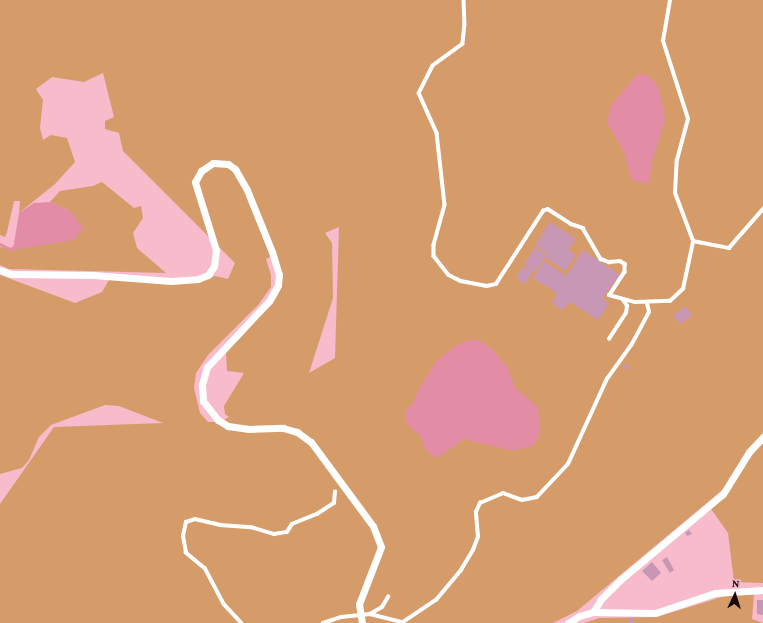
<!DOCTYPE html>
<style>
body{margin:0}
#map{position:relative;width:763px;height:623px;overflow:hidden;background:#f7bbcb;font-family:"Crimson Pro",serif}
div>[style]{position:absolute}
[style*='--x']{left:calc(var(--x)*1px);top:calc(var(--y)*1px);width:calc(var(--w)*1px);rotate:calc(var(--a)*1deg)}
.green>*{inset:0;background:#d59c6a}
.water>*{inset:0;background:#e28ca5}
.stream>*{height:2.5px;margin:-1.25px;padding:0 1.25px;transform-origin:1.25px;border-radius:1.25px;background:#e28ca5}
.building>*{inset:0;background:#c997b6}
.service>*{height:3.5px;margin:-1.75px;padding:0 1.75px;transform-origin:1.75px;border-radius:1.75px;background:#fff}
.minor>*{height:7px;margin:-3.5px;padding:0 3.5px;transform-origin:3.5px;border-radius:3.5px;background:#fff}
span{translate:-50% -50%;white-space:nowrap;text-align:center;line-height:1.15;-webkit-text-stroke:3px #f7bbcb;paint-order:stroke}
.north{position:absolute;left:715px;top:575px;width:40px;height:40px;-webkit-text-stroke:3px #f7bbcb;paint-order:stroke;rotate:4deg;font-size:11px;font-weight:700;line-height:16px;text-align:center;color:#19060c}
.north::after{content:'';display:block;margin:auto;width:14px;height:18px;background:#19060c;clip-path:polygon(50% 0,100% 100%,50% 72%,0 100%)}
</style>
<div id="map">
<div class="green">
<div style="clip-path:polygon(evenodd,0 0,763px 0,763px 583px,734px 582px,728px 533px,711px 509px,733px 481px,577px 611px,553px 623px,0 623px,0 504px,54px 427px,163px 423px,119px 406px,105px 405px,51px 425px,39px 437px,29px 460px,22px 468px,0 474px,0 275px,75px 303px,102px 292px,109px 280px,201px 281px,215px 276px,228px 279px,235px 263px,123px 151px,119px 133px,105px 129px,105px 121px,114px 117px,103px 73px,84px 82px,52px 77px,36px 89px,43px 100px,40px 128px,43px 140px,51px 135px,67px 138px,75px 162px,55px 184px,19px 213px,20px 201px,14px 201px,7px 232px,5px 237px,0 235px,0 0,339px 227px,335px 358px,309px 373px,333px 298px,332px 243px,325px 233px,339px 227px,0 0,277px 254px,282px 276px,281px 289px,275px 300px,226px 353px,227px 371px,244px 373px,224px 406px,225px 414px,229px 417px,220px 422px,208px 422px,200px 413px,194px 388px,196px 373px,208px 355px,259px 304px,271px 287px,271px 275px,266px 259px,277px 254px)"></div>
<div style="clip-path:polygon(102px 182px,134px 208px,141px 206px,143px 218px,133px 233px,137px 248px,166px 273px,9px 269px,0 265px,0 247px,13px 250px,70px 211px,50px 202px,60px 191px,93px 186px)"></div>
<div style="clip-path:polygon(728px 595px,754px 595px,752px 619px,763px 623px,584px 623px,599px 618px,657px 617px)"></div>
</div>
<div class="water">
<div style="clip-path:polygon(638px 74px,645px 74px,653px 80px,659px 89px,664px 112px,665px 121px,652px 161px,649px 183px,636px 182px,631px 179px,624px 152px,607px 123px,611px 105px)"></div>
<div style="clip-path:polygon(50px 202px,70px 211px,83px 228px,74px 240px,13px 250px,19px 213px,34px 203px)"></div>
<div style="clip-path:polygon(470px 340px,479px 340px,493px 350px,508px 368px,515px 388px,538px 407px,540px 433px,534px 445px,522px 449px,508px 450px,464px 439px,439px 457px,434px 457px,424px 448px,421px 437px,405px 422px,405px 412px,415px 400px,416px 394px,437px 360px,459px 344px)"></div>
</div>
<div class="stream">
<div style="--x:0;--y:244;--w:11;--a:27"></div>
<div style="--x:10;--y:249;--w:7;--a:-27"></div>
</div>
<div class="building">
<div style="clip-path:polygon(550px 222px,576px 239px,568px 249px,576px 255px,565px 271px,545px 257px,535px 272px,524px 264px,535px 248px,547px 255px,548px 254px,535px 246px)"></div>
<div style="clip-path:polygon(583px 250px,620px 275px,602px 299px,609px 303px,598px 320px,570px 302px,562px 310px,552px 303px,557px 293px,533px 278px,544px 261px,566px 276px)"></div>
<div style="clip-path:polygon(524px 266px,533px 271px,525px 284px,516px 278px)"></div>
<div style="clip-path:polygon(685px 306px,692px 315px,680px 324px,673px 316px)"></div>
<div style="clip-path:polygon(625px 364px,630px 368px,628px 370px,623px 367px)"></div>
<div style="clip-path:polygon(689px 530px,692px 534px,687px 536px,685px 533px)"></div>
<div style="clip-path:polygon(667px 557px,674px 570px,670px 573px,662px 560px)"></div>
<div style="clip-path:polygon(652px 562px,661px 573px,652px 581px,642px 571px)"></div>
<div style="clip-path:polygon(757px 600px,763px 600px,763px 615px,757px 614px)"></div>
<div style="clip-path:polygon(633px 617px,634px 623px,629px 623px,628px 618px)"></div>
</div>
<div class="service">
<div style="--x:464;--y:0;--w:24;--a:88"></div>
<div style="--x:465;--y:24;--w:20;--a:96"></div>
<div style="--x:463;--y:44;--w:37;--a:144"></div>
<div style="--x:433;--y:66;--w:30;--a:117"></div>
<div style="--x:419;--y:93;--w:44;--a:65.8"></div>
<div style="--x:437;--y:133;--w:72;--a:83.7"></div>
<div style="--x:445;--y:205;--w:41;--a:105.4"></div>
<div style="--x:434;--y:245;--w:11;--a:90"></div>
<div style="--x:434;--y:256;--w:24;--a:52"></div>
<div style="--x:449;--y:275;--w:13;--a:27"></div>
<div style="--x:461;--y:281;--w:26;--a:11"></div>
<div style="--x:487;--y:286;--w:9;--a:-13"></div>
<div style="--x:496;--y:284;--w:87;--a:-57.2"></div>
<div style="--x:543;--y:211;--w:5;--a:-22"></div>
<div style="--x:548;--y:209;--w:27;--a:33"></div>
<div style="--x:571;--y:224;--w:13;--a:18"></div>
<div style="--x:583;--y:228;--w:36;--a:60"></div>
<div style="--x:601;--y:259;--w:9;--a:21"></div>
<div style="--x:609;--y:262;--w:11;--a:-5"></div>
<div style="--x:620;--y:261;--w:6;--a:31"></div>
<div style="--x:625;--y:264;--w:8;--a:90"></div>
<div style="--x:625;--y:272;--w:27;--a:123"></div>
<div style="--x:693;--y:241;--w:37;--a:11"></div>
<div style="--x:729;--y:248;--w:52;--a:-48.9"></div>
<div style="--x:609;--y:295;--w:27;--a:15"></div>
<div style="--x:635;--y:302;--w:35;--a:-2"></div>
<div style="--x:670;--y:301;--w:18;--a:-43"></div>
<div style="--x:683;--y:289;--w:14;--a:-78"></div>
<div style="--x:686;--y:275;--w:35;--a:-78"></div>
<div style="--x:693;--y:241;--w:51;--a:-110.6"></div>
<div style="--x:675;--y:193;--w:33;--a:-87"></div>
<div style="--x:677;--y:160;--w:42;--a:-75"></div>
<div style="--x:688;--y:119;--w:82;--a:-107.8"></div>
<div style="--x:663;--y:41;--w:42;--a:-80.3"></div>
<div style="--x:609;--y:339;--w:31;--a:-57"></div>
<div style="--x:626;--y:313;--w:7;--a:-82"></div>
<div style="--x:627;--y:306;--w:7;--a:-124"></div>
<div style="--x:370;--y:614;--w:14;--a:-30"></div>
<div style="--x:382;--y:607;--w:12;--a:-59"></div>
<div style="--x:241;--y:623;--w:25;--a:-133"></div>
<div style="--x:224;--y:605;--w:41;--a:-117.8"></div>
<div style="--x:205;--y:569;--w:25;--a:-140"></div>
<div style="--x:186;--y:553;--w:17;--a:-100"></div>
<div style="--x:183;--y:536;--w:14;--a:-78"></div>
<div style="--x:186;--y:522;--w:9;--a:-18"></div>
<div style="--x:195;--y:519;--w:26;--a:13"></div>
<div style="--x:220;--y:525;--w:31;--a:4"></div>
<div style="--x:251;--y:527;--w:24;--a:17"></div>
<div style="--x:274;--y:534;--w:13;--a:-9"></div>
<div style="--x:287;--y:532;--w:9;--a:-58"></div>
<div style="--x:292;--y:524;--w:27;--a:-22"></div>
<div style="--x:317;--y:514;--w:20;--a:-33"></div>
<div style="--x:334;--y:503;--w:11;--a:-85"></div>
<div style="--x:323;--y:623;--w:19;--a:-18"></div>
<div style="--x:341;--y:617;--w:29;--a:-6"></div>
<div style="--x:370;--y:614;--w:34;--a:14"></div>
<div style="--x:403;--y:622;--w:40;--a:-34"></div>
<div style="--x:436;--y:600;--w:39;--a:-50"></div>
<div style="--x:461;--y:570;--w:23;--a:-59"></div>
<div style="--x:473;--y:550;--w:14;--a:-69"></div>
<div style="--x:478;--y:537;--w:25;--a:-95"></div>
<div style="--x:476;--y:512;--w:10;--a:-66"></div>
<div style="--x:480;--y:503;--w:25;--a:-23"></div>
<div style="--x:503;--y:493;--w:20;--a:20"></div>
<div style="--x:522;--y:500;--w:15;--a:-11"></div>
<div style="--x:537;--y:497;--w:45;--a:-46.8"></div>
<div style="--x:568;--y:464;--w:94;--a:-65.4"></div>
<div style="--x:607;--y:379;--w:43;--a:-54.5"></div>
<div style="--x:632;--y:344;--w:36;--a:-62"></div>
<div style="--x:649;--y:312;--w:9;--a:-103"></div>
</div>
<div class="minor">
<div style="--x:0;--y:270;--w:12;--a:20"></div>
<div style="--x:11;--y:274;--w:82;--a:0.7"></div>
<div style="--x:93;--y:275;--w:78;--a:4.4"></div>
<div style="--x:171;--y:281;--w:27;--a:-4"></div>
<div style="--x:198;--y:279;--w:11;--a:-22"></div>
<div style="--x:208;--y:275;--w:11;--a:-56"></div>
<div style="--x:214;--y:266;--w:16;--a:-83"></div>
<div style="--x:216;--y:250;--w:71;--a:-107.2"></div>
<div style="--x:195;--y:182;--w:13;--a:-61"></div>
<div style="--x:201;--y:171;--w:14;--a:-34"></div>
<div style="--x:213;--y:163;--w:15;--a:4"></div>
<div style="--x:228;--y:164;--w:9;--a:36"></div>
<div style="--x:235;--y:169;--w:24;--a:60"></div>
<div style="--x:247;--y:190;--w:67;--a:68"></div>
<div style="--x:272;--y:252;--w:24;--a:73"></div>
<div style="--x:279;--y:275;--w:10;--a:96"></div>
<div style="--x:278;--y:285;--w:18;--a:119"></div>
<div style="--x:269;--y:301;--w:91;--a:133.2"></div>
<div style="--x:207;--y:367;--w:19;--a:106"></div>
<div style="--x:202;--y:385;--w:16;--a:86"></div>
<div style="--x:203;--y:401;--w:24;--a:52"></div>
<div style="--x:218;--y:420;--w:12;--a:31"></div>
<div style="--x:228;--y:426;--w:21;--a:8"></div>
<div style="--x:249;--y:429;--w:34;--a:-2"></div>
<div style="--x:283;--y:428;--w:15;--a:16"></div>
<div style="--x:297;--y:432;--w:17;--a:36"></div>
<div style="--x:311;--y:442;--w:104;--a:53.6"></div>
<div style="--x:373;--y:526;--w:22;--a:69"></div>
<div style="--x:381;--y:547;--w:61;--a:111.1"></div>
<div style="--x:359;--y:604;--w:19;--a:81"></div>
<div style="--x:593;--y:612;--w:15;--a:-58"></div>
<div style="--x:601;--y:599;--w:27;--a:-45"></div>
<div style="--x:620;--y:580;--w:134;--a:-39.9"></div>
<div style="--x:723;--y:494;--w:49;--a:-58.2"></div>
<div style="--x:749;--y:452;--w:21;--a:-47"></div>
<div style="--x:568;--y:623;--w:13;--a:-32"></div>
<div style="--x:579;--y:616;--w:15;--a:-16"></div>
<div style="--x:593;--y:612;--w:62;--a:0.9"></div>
<div style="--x:655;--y:613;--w:63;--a:-18.4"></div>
<div style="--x:715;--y:593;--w:48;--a:-3.6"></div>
</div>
<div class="north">N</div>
</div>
